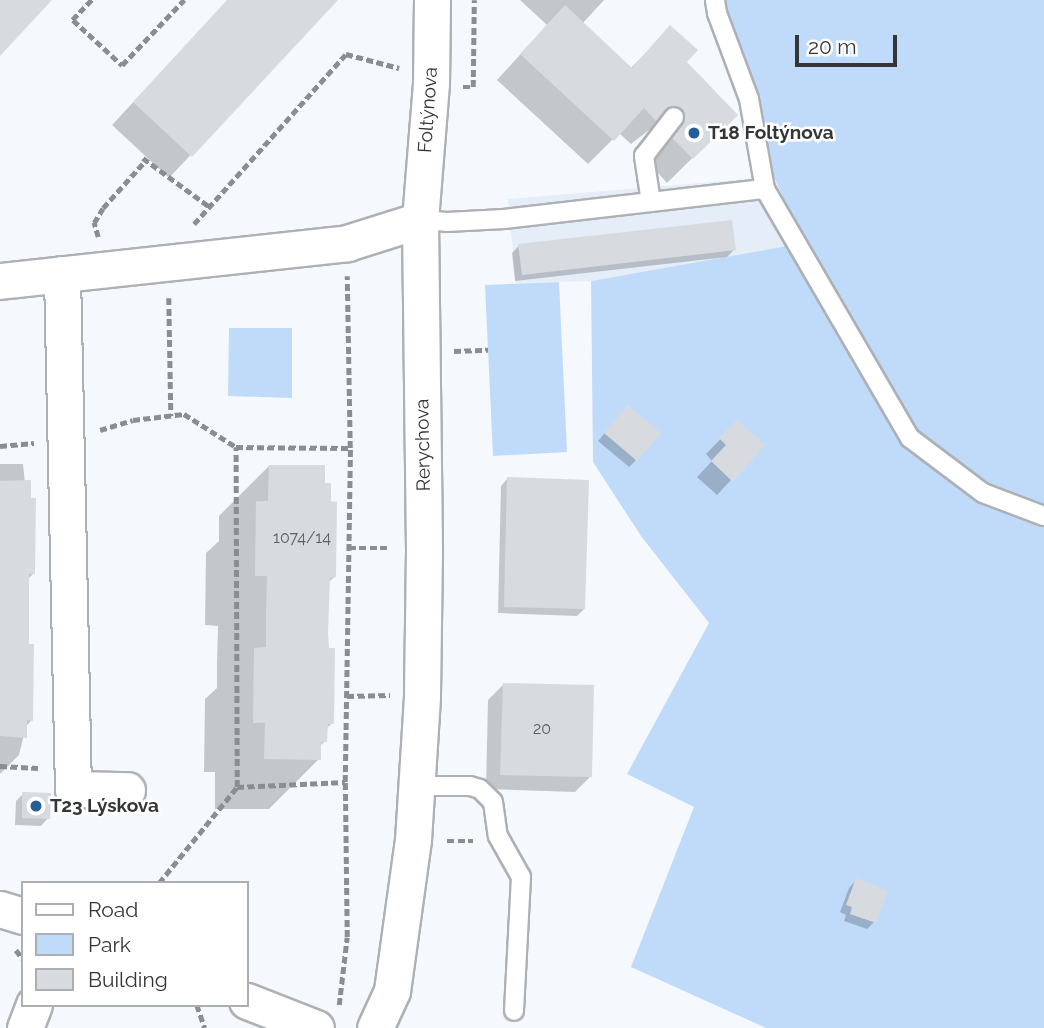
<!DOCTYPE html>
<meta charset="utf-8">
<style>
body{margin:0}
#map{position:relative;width:1044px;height:1028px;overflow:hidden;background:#f5f9fd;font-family:Raleway,sans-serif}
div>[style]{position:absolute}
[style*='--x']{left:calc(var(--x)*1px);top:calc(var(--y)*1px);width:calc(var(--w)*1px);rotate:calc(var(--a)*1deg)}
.built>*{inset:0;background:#e4edf8}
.green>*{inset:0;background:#c0dbf9}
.shadow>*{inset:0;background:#0003}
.building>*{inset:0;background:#d7dbe0}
.path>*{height:4.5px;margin-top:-2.25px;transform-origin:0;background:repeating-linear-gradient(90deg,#8b8e90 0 7px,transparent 0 10.5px)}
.roads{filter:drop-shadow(2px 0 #adb1b6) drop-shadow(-2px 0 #adb1b6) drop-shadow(0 2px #adb1b6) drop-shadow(0 -2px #adb1b6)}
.lane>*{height:18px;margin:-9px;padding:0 9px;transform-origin:9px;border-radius:9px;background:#fff}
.street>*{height:35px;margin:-17.5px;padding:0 17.5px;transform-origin:17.5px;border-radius:17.5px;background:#fff}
.dots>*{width:19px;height:19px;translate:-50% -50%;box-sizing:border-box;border:4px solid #fff;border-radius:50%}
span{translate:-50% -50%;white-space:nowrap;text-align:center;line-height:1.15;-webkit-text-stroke:5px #fff;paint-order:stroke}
.number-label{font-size:16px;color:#5c5e60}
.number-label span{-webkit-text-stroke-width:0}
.street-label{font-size:19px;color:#333536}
.poi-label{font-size:19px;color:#333536;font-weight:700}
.left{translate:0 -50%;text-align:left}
.legend{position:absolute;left:21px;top:881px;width:228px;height:126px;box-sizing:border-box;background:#fff;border:2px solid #adaeaf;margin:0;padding:9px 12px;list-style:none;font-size:21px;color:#333536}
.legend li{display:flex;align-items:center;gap:14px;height:35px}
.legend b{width:35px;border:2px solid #adaeaf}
.scale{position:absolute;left:795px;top:35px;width:102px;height:32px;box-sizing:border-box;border:4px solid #333536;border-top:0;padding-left:9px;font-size:21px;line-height:24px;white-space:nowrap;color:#333536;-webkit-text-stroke:5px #fff;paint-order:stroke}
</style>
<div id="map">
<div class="built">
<div style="clip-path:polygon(774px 177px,805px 243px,591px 281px,516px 283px,508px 199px)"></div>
</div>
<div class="green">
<div style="clip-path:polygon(725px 0,1044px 0,1044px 1028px,766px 1028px,631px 967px,694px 807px,627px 774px,709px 623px,641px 536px,593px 462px,591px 281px,804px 243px,774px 177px)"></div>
<div style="clip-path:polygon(559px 282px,567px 452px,493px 456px,485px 285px)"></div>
<div style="clip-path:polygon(229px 328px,292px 328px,292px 398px,228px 396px)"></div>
</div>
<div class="shadow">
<div style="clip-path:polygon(228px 0,336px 0,169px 178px,112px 125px)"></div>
<div style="clip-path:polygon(520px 0,604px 0,582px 24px,630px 69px,670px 28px,685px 62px,736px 115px,667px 183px,649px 163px,657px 133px,649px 130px,631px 144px,619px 133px,588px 164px,497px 80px,547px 25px)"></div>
<div style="clip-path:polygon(519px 246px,734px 250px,727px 257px,515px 281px,512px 253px)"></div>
<div style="clip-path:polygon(621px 414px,636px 460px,629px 467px,598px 441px)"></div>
<div style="clip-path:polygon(737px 422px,731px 480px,717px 495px,697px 477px,712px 461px,706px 454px)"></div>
<div style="clip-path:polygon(0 464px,23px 464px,34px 573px,27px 580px,27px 592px,32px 720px,26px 726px,19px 755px,0 774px)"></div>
<div style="clip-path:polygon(269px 466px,324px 485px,334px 577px,328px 583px,327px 632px,332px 723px,326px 729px,325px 741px,319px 747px,319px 759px,269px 809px,215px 809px,215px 772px,204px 772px,205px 699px,217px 688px,217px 663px,218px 626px,205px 625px,206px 553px,219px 541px,219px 516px)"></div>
<div style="clip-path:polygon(508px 478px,584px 609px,577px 616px,498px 613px,501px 486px)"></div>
<div style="clip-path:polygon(503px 685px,590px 777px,575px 792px,486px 789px,488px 700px)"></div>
<div style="clip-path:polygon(23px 794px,48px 818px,41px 826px,15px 825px,16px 801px)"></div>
<div style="clip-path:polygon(856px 880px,874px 922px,867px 929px,844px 921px,846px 915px,840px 912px,849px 888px)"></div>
</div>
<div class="building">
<div style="clip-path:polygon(0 0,52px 0,0 56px)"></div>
<div style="clip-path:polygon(227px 0,338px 0,192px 157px,133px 102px)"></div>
<div style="clip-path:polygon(565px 5px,632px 68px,670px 25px,698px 50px,687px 62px,738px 115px,693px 159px,672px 138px,685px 118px,684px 112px,676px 106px,665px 110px,656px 121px,644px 108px,614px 141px,520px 54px)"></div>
<div style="clip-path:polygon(732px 220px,736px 250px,522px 275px,518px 244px)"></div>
<div style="clip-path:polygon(628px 405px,661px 433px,637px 461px,604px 433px)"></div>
<div style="clip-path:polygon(737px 420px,765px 445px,733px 482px,711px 461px,726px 445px,719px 438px)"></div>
<div style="clip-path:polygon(269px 465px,325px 465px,325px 483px,331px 483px,331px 501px,337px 502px,336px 577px,330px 578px,328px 632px,329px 648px,335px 648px,334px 724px,328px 724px,327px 742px,321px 742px,321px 760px,264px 759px,265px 723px,253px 723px,254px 648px,266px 647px,266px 612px,267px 576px,255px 576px,256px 501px,268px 501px)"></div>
<div style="clip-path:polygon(507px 477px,589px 480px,585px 609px,504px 607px)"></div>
<div style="clip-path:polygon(31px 480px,31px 498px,36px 498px,35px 574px,29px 574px,29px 644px,34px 644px,33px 721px,27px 720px,27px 738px,0 736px,0 481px)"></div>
<div style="clip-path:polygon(503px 683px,594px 685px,592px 777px,500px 775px)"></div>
<div style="clip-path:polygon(22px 792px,51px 793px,50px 819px,22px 818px)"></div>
<div style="clip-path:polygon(856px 878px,888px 891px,876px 923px,850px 914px,852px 907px,846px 905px)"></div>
</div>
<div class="path">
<div style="--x:92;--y:0;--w:28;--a:134"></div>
<div style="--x:73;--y:20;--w:67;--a:42.6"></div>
<div style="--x:122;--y:65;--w:90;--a:-46.4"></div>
<div style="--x:463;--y:87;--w:10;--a:0"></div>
<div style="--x:473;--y:87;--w:87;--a:-89.3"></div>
<div style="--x:143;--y:158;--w:83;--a:36.2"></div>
<div style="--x:194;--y:224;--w:228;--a:-48.2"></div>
<div style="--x:346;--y:54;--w:55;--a:14.8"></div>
<div style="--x:98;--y:237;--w:15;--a:-106"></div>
<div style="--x:94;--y:223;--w:17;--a:-59"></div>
<div style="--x:103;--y:208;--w:64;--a:-48.1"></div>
<div style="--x:169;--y:298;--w:118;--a:89"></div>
<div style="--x:454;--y:351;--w:34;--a:-2"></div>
<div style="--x:100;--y:430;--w:34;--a:-17"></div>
<div style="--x:133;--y:420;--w:51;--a:-6.7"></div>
<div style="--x:184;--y:414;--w:62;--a:32.4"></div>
<div style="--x:236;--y:447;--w:114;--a:0.5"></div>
<div style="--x:0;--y:446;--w:34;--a:-5"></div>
<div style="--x:349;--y:548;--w:41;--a:0"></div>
<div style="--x:347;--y:696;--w:43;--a:-1.3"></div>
<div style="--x:0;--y:766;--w:38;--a:3"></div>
<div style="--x:237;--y:787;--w:108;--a:-2.7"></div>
<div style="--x:447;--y:841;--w:26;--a:0"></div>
<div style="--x:159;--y:883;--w:124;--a:-50.9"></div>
<div style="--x:237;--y:787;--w:340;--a:-90.2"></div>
<div style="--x:16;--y:950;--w:11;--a:52"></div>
<div style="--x:197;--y:1005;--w:24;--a:71"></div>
<div style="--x:339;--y:1005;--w:68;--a:-83.3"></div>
<div style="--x:347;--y:937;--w:155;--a:-90.7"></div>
<div style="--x:345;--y:782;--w:334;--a:-89.1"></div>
<div style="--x:350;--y:448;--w:172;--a:-91"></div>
</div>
<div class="roads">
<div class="lane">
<div style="--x:765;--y:189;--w:288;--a:59.8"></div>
<div style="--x:910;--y:438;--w:91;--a:37"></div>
<div style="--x:983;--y:493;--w:65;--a:20.7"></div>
<div style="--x:651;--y:202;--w:47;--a:-98.7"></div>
<div style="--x:644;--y:156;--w:49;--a:-52.4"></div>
<div style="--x:420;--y:220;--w:27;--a:4"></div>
<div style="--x:447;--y:222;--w:57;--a:-3"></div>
<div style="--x:504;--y:219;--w:263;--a:-6.6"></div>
<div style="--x:765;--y:189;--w:91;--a:-100.1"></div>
<div style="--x:749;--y:99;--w:92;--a:-110.4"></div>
<div style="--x:717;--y:13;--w:13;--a:-99"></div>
<div style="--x:417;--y:786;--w:53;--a:0"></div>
<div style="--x:470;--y:786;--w:10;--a:17"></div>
<div style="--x:480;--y:789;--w:18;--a:45"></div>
<div style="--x:493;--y:802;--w:34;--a:82"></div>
<div style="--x:498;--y:836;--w:47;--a:60.7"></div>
<div style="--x:521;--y:877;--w:134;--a:93"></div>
</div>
<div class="street">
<div style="--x:62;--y:274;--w:515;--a:88.78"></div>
<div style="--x:73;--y:789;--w:54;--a:1.1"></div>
<div style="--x:0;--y:281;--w:349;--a:-6.2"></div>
<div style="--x:347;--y:243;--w:77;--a:-17.5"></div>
<div style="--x:0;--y:909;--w:24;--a:17"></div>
<div style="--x:247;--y:1001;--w:74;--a:21.4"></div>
<div style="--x:25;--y:1028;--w:25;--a:-69"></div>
<div style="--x:375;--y:1028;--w:41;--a:-65.3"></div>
<div style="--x:392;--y:991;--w:152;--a:-82.1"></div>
<div style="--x:413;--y:840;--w:145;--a:-86.4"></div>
<div style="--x:422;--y:695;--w:147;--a:-89.2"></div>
<div style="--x:424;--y:548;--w:328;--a:-90.7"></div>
<div style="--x:420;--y:220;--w:137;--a:-85.4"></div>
<div style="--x:431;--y:83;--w:83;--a:-89.3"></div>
</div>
</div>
<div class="dots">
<div style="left:694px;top:133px;background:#255e96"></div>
<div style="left:36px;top:806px;background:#255e96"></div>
</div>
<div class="number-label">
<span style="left:302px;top:538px">1074/14</span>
<span style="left:542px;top:729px">20</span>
</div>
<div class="street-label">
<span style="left:428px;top:110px;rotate:-86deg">Foltýnova</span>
<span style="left:423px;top:445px;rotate:-91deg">Rerychova</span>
</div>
<div class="poi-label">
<span class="left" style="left:708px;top:133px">T18 Foltýnova</span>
<span class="left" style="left:50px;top:806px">T23 Lýskova</span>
</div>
<ul class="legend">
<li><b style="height:9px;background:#fff"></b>Road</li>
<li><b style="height:19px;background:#c0dbf9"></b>Park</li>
<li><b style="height:19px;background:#d7dbe0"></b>Building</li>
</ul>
<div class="scale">20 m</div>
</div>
